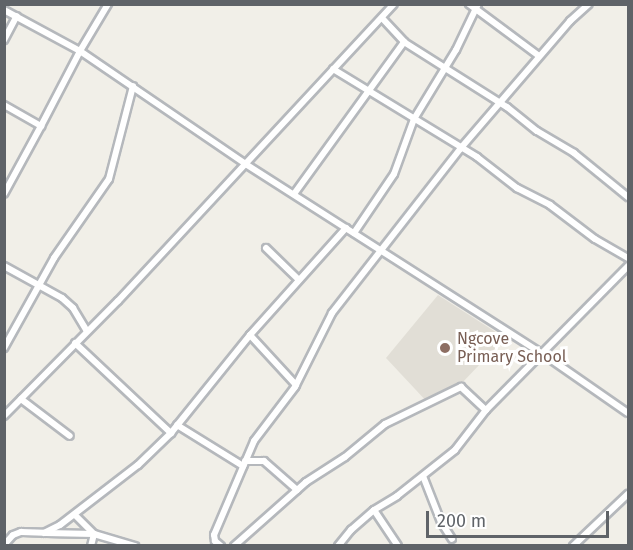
<!DOCTYPE html>
<style>
body{margin:0}
#map{position:relative;width:633px;height:550px;overflow:hidden;background:#f1efe8;font-family:"Fira Sans",sans-serif}
div>[style]{position:absolute}
[style*='--x']{left:calc(var(--x)*1px);top:calc(var(--y)*1px);width:calc(var(--w)*1px);rotate:calc(var(--a)*1deg)}
.education>*{inset:0;background:#e1ded6}
.roads{filter:drop-shadow(2px 0 #b5b8bc) drop-shadow(-2px 0 #b5b8bc) drop-shadow(0 2px #b5b8bc) drop-shadow(0 -2px #b5b8bc)}
.street>*{height:6px;margin:-3px;padding:0 3px;transform-origin:3px;border-radius:3px;background:#fff}
.dots>*{width:16px;height:16px;translate:-50% -50%;box-sizing:border-box;border:3px solid #fff;border-radius:50%}
span{translate:-50% -50%;white-space:nowrap;text-align:center;line-height:1.15;-webkit-text-stroke:6px #fff;paint-order:stroke}
.education-label{font-size:16px;color:#785e54}
.left{translate:0 -50%;text-align:left}
.frame{position:absolute;inset:0;border:6px solid #5f6368;pointer-events:none}
.scale{position:absolute;left:426px;top:511px;width:183px;height:27px;box-sizing:border-box;border:3px solid #5f6368;border-top:0;padding-left:8px;font-size:18px;line-height:21px;white-space:nowrap;color:#5f6368;-webkit-text-stroke:4px #fff;paint-order:stroke}
</style>
<div id="map">
<div class="education">
<div style="clip-path:polygon(438px 295px,505px 338px,460px 385px,429px 404px,386px 358px)"></div>
</div>
<div class="roads">
<div class="street">
<div style="--x:469;--y:4;--w:87;--a:36.6"></div>
<div style="--x:4;--y:10;--w:86;--a:28.3"></div>
<div style="--x:80;--y:51;--w:199;--a:34.3"></div>
<div style="--x:244;--y:163;--w:355;--a:32.6"></div>
<div style="--x:543;--y:354;--w:103;--a:34.8"></div>
<div style="--x:382;--y:18;--w:33;--a:47"></div>
<div style="--x:404;--y:42;--w:122;--a:32.3"></div>
<div style="--x:507;--y:107;--w:38;--a:39"></div>
<div style="--x:537;--y:131;--w:43;--a:30.7"></div>
<div style="--x:574;--y:153;--w:70;--a:39.2"></div>
<div style="--x:4;--y:40;--w:27;--a:-62"></div>
<div style="--x:333;--y:69;--w:169;--a:31.4"></div>
<div style="--x:477;--y:157;--w:51;--a:37.8"></div>
<div style="--x:517;--y:188;--w:37;--a:27"></div>
<div style="--x:550;--y:205;--w:56;--a:37.1"></div>
<div style="--x:595;--y:239;--w:38;--a:30"></div>
<div style="--x:4;--y:105;--w:43;--a:29.6"></div>
<div style="--x:41;--y:126;--w:77;--a:118.6"></div>
<div style="--x:41;--y:126;--w:85;--a:-62.5"></div>
<div style="--x:80;--y:51;--w:55;--a:-59.2"></div>
<div style="--x:294;--y:194;--w:188;--a:-54.1"></div>
<div style="--x:354;--y:233;--w:71;--a:-55.9"></div>
<div style="--x:394;--y:174;--w:59;--a:-70"></div>
<div style="--x:414;--y:119;--w:81;--a:-58.7"></div>
<div style="--x:456;--y:50;--w:51;--a:-64.4"></div>
<div style="--x:266;--y:248;--w:45;--a:44.1"></div>
<div style="--x:4;--y:266;--w:66;--a:28.9"></div>
<div style="--x:62;--y:298;--w:15;--a:42"></div>
<div style="--x:73;--y:308;--w:27;--a:59"></div>
<div style="--x:250;--y:335;--w:68;--a:47.4"></div>
<div style="--x:75;--y:343;--w:132;--a:43.2"></div>
<div style="--x:4;--y:348;--w:103;--a:-60.9"></div>
<div style="--x:54;--y:258;--w:96;--a:-55.2"></div>
<div style="--x:109;--y:179;--w:96;--a:-75.5"></div>
<div style="--x:21;--y:399;--w:61;--a:37.1"></div>
<div style="--x:4;--y:416;--w:162;--a:-45.3"></div>
<div style="--x:118;--y:301;--w:405;--a:-47.1"></div>
<div style="--x:177;--y:425;--w:78;--a:31.8"></div>
<div style="--x:245;--y:461;--w:19;--a:0"></div>
<div style="--x:264;--y:461;--w:44;--a:41.3"></div>
<div style="--x:423;--y:476;--w:49;--a:68.6"></div>
<div style="--x:441;--y:522;--w:20;--a:57"></div>
<div style="--x:374;--y:510;--w:43;--a:56.3"></div>
<div style="--x:76;--y:516;--w:25;--a:45"></div>
<div style="--x:94;--y:534;--w:43;--a:16.3"></div>
<div style="--x:46;--y:533;--w:48;--a:1.2"></div>
<div style="--x:94;--y:534;--w:12;--a:104"></div>
<div style="--x:4;--y:545;--w:13;--a:-48"></div>
<div style="--x:13;--y:535;--w:9;--a:-21"></div>
<div style="--x:21;--y:532;--w:23;--a:2"></div>
<div style="--x:44;--y:533;--w:18;--a:-27"></div>
<div style="--x:60;--y:525;--w:98;--a:-37.6"></div>
<div style="--x:138;--y:465;--w:46;--a:-44.1"></div>
<div style="--x:171;--y:433;--w:126;--a:-51.1"></div>
<div style="--x:250;--y:335;--w:144;--a:-48.1"></div>
<div style="--x:221;--y:546;--w:8;--a:-140"></div>
<div style="--x:215;--y:541;--w:6;--a:-99"></div>
<div style="--x:214;--y:535;--w:102;--a:-66.9"></div>
<div style="--x:254;--y:441;--w:68;--a:-52.8"></div>
<div style="--x:295;--y:387;--w:83;--a:-63.4"></div>
<div style="--x:332;--y:313;--w:208;--a:-52"></div>
<div style="--x:460;--y:149;--w:169;--a:-49.3"></div>
<div style="--x:570;--y:21;--w:25;--a:-42"></div>
<div style="--x:234;--y:546;--w:96;--a:-41.6"></div>
<div style="--x:306;--y:482;--w:46;--a:-32.7"></div>
<div style="--x:345;--y:457;--w:52;--a:-39.5"></div>
<div style="--x:385;--y:424;--w:85;--a:-26"></div>
<div style="--x:461;--y:387;--w:34;--a:43"></div>
<div style="--x:338;--y:546;--w:21;--a:-51"></div>
<div style="--x:351;--y:530;--w:30;--a:-41"></div>
<div style="--x:374;--y:510;--w:27;--a:-31"></div>
<div style="--x:397;--y:496;--w:74;--a:-38.4"></div>
<div style="--x:455;--y:450;--w:51;--a:-52.2"></div>
<div style="--x:486;--y:410;--w:202;--a:-45.4"></div>
<div style="--x:573;--y:546;--w:76;--a:-43.4"></div>
</div>
</div>
<div class="dots">
<div style="left:445px;top:348px;background:#8d6e63"></div>
</div>
<div class="education-label">
<span class="left" style="left:457px;top:348px">Ngcove<br>Primary School</span>
</div>
<div class="frame"></div>
<div class="scale">200 m</div>
</div>
